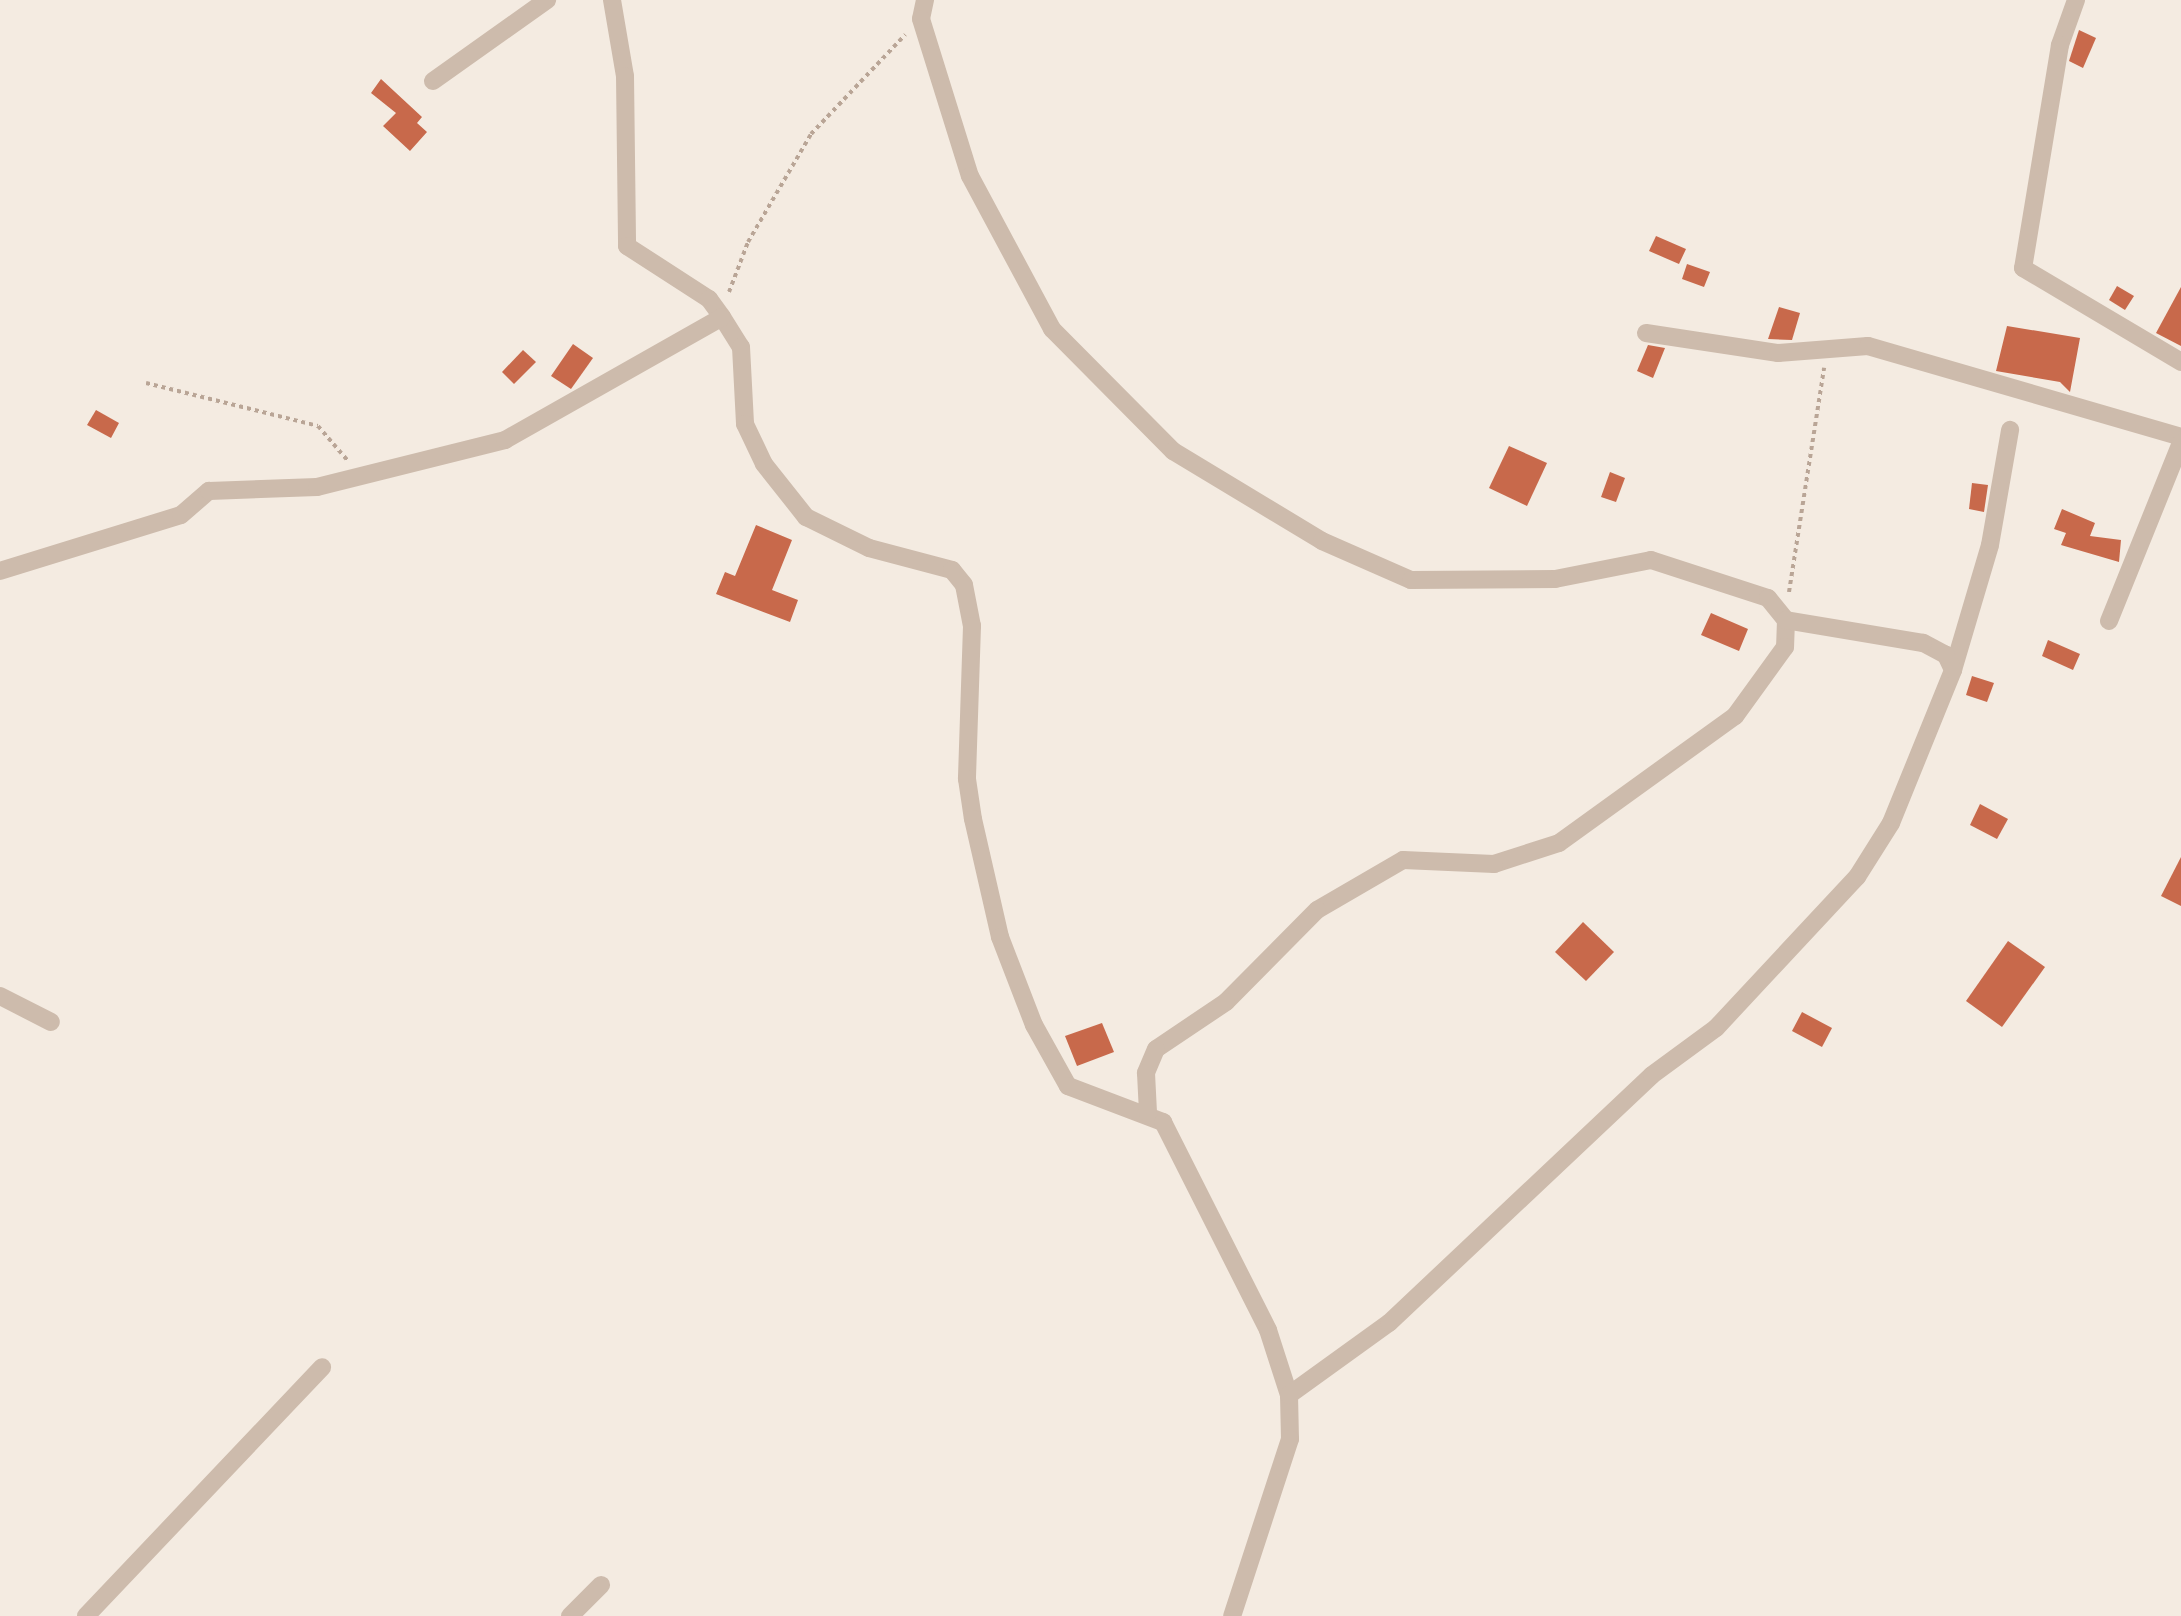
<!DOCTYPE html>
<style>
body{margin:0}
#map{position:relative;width:2181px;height:1616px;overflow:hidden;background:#f4ebe1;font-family:Mulish,sans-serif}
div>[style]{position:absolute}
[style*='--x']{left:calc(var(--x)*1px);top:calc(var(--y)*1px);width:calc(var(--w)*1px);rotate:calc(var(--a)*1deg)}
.building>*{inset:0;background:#c8694b}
.path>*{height:4px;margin-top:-2px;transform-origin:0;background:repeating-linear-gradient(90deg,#b9a596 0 4px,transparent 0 8px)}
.minor>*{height:18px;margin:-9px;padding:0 9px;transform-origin:9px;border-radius:9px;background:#cdbbac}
span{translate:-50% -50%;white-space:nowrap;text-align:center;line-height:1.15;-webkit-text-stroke:8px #fbf5ee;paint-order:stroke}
</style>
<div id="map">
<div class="building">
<div style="clip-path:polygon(2079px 30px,2096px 38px,2083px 68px,2069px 61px)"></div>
<div style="clip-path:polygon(381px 79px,422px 117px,417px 123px,427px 132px,410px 151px,383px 126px,396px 113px,371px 93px)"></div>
<div style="clip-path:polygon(1656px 236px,1686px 249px,1679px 264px,1649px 251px)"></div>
<div style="clip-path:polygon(1687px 264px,1710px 272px,1704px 287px,1682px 279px)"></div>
<div style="clip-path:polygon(2117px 286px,2134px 296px,2125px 310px,2109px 300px)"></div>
<div style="clip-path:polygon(2181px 287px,2181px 346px,2156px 333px)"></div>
<div style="clip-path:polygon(1779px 307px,1800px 313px,1792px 340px,1768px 339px)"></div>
<div style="clip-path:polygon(2007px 326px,2080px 338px,2070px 392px,2060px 382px,1996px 371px)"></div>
<div style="clip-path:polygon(573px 344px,593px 358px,571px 389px,551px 376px)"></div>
<div style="clip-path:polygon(1648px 345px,1665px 348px,1653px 378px,1637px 371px)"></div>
<div style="clip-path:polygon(523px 350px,536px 362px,514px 384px,502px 372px)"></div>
<div style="clip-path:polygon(96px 410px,119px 423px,111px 438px,87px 425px)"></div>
<div style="clip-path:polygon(1509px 446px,1547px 463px,1527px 506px,1489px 488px)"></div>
<div style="clip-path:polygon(1610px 472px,1625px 478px,1616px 502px,1601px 497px)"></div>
<div style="clip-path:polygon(1972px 483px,1988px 485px,1984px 512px,1969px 509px)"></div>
<div style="clip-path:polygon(2062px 509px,2095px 523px,2090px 536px,2121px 540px,2119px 562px,2061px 545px,2066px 533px,2054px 529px)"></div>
<div style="clip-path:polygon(756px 525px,792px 540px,772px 590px,798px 600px,790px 622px,716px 594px,725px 572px,735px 576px)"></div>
<div style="clip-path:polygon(1711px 613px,1748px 629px,1739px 651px,1701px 635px)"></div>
<div style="clip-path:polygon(2048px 640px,2080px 654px,2073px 670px,2042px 656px)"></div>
<div style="clip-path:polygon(1972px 676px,1994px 683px,1987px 702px,1966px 695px)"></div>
<div style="clip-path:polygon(1980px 804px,2008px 819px,1997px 839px,1970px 825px)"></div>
<div style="clip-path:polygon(2181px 857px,2181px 906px,2161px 896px)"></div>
<div style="clip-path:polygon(1583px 922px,1614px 952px,1586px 981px,1555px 952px)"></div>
<div style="clip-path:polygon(2008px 941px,2045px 967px,2002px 1027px,1966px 1001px)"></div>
<div style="clip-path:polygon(1802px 1012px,1832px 1028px,1822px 1047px,1792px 1031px)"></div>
<div style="clip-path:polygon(1102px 1023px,1114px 1052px,1077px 1066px,1065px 1036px)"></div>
</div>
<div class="path">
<div style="--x:729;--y:292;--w:53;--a:-69.2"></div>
<div style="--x:748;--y:242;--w:125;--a:-59.7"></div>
<div style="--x:811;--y:134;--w:137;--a:-46.5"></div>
<div style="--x:146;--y:383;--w:177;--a:14"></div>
<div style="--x:318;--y:426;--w:46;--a:49.4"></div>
<div style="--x:1789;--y:592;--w:227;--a:-81.1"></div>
</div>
<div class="minor">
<div style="--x:612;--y:0;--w:77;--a:80.3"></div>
<div style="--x:625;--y:76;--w:170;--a:89.3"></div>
<div style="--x:627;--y:246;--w:98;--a:32.9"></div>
<div style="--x:709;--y:299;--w:22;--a:54"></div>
<div style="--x:722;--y:317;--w:36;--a:58"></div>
<div style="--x:741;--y:347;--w:77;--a:87"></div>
<div style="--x:745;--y:424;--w:44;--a:64.6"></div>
<div style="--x:764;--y:464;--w:68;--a:51.6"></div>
<div style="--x:806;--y:517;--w:70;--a:26.2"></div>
<div style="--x:869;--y:548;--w:86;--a:14.8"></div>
<div style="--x:952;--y:570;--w:19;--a:51"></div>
<div style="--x:964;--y:585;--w:42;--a:79"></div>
<div style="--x:972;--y:626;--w:153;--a:91.9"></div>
<div style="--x:967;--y:779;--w:40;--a:81.5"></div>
<div style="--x:973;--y:819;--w:121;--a:77.1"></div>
<div style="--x:1000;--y:937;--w:94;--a:68.9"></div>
<div style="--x:1034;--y:1025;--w:70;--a:60.9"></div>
<div style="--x:1068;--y:1086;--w:102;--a:20.8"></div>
<div style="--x:1163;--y:1122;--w:233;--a:63.2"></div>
<div style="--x:1268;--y:1330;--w:68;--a:72.1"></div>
<div style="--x:1289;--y:1395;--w:44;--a:88.7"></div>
<div style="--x:1290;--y:1439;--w:186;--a:108.1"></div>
<div style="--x:925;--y:0;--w:19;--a:102"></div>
<div style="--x:921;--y:19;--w:164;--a:72.7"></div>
<div style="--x:970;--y:176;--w:174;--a:61.8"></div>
<div style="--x:1052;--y:329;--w:172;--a:45.2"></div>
<div style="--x:1173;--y:451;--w:174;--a:31.1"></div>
<div style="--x:1322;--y:541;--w:97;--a:23.7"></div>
<div style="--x:1411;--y:580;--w:144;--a:-0.4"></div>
<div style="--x:1555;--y:579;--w:98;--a:-11.2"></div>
<div style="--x:1651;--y:560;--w:123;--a:18"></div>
<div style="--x:1768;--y:598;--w:28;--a:51"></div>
<div style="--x:1786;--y:620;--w:27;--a:92"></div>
<div style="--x:1785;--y:647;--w:85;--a:125.9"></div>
<div style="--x:1735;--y:716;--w:217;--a:144.2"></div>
<div style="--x:1559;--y:843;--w:68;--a:162.1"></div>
<div style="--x:1494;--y:864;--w:91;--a:-177.5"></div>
<div style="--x:1403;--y:860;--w:99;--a:149.8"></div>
<div style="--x:1317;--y:910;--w:129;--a:134.7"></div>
<div style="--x:1226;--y:1002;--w:84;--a:146.1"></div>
<div style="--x:1156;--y:1049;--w:26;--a:113"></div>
<div style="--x:1146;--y:1073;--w:40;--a:87.1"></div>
<div style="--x:2076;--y:0;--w:48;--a:109.6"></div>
<div style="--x:2060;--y:45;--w:226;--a:99.4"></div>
<div style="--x:2023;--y:268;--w:184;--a:30.7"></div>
<div style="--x:433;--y:81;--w:140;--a:-35.4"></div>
<div style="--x:1646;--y:333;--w:134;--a:8.6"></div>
<div style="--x:1778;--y:353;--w:90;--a:-4.4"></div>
<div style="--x:1868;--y:346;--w:326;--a:16.2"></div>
<div style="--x:0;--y:571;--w:189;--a:-17.2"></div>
<div style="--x:181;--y:515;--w:37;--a:-41"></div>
<div style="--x:209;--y:491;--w:108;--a:-2.1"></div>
<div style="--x:317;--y:487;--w:194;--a:-14"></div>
<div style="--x:505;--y:440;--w:249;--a:-29.5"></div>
<div style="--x:2109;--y:621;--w:192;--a:-68"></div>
<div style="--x:1953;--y:670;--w:130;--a:-73.5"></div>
<div style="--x:1990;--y:545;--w:117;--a:-80.1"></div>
<div style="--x:0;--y:996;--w:57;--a:27"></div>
<div style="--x:1289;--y:1395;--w:123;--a:-35.8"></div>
<div style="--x:1389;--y:1323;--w:361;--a:-43.3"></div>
<div style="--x:1652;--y:1075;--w:79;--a:-36.3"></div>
<div style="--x:1716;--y:1028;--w:207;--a:-47"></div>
<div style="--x:1857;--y:877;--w:64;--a:-57.8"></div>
<div style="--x:1891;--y:823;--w:165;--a:-67.9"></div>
<div style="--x:1953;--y:670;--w:17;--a:-115"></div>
<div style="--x:1946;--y:655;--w:26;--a:-152"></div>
<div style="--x:1923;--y:643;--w:139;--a:-170.5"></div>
<div style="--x:86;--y:1616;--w:343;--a:-46.5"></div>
<div style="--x:570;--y:1616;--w:44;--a:-45"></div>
</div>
</div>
